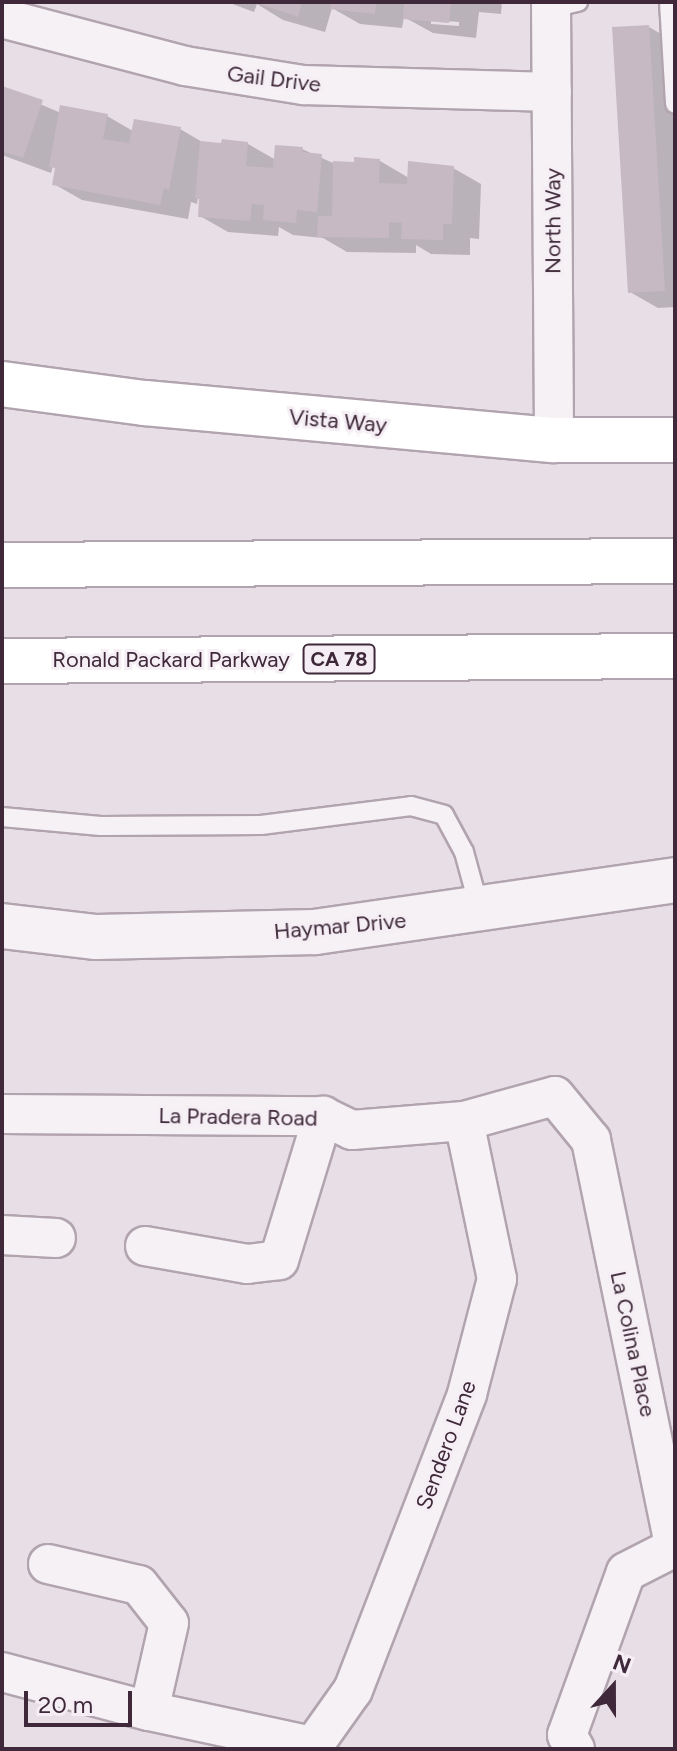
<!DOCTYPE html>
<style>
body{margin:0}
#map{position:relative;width:677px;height:1751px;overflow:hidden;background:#e8dfe6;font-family:Figtree,sans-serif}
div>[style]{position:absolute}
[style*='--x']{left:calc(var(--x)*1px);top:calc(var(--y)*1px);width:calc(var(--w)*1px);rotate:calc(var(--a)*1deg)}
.shadow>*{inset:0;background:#0003}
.building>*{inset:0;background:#c7b9c4}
.roads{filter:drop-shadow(2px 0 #b2a4af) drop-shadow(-2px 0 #b2a4af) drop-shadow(0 2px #b2a4af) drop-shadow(0 -2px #b2a4af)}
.service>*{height:18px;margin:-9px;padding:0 9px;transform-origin:9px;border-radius:9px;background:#f6f1f5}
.minor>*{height:38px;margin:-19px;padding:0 19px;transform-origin:19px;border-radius:19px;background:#f6f1f5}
.tertiary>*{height:44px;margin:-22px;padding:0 22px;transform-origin:22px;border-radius:22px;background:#f6f1f5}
.secondary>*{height:44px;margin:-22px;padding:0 22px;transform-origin:22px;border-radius:22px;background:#fff}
.motorway>*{height:44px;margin:-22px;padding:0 22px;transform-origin:22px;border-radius:22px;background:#fff}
span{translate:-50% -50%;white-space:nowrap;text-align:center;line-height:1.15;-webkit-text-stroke:6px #f5eef4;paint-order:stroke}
.shield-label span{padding:2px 6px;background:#f5eef4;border:2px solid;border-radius:6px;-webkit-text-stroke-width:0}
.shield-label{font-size:20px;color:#3e2839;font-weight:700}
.street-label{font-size:22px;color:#3e2839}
.frame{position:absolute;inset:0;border:4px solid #3e2839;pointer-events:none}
.north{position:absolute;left:573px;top:1647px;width:80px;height:80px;-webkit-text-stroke:6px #f5eef4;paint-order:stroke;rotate:21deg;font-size:22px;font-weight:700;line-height:32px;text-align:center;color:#3e2839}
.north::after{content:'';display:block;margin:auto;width:28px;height:36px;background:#3e2839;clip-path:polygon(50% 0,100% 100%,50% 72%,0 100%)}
.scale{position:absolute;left:24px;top:1691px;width:108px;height:36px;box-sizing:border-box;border:4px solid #3e2839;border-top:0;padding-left:10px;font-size:24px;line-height:28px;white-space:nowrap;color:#3e2839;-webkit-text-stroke:6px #f5eef4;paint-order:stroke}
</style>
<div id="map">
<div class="shadow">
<div style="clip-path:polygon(evenodd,227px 2px,502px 2px,501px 14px,479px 12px,476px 38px,433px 33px,404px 17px,402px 28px,360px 24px,332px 8px,325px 32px,283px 20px,257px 4px,254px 12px,227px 2px,431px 20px,459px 22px,459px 26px,431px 24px,431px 20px)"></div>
<div style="clip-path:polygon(649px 27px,675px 42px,675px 307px,658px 308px,630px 292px)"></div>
<div style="clip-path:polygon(2px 88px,61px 113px,107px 116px,133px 131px,180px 129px,204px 143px,248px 144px,276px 160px,302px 149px,333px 163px,380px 161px,409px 178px,453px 168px,481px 184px,479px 239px,470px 238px,470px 255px,431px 254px,416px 245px,416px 253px,347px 252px,323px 238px,293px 235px,279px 227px,278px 236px,228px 232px,200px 216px,199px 191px,197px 204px,191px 202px,188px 219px,82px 200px,54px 184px,57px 169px,53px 166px,51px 173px,2px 155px)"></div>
</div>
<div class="building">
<div style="clip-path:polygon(254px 2px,302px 2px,298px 17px)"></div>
<div style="clip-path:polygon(331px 2px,376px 2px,375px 14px,330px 9px)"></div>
<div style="clip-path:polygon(404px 2px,451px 2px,449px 23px,403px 19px)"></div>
<div style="clip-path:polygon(649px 25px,665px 291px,628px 293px,612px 27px)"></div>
<div style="clip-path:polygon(2px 86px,43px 100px,23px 158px,2px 151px)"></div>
<div style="clip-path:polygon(60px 105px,108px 114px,103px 139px,129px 143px,134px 119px,181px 127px,169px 190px,164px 188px,160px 205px,52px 185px,55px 168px,49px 167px)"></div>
<div style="clip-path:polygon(222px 139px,248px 142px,246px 166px,273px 168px,275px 145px,303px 147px,302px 152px,322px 154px,317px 212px,297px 210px,296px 223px,263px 220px,264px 205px,252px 204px,250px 221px,198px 217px,199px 199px,195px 198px,200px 141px,221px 143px)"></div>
<div style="clip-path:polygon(354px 157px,380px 159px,379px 183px,407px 184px,408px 161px,454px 166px,452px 224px,443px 224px,443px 240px,401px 239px,402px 223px,389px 222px,389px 238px,317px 237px,318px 216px,332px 216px,333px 161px,354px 162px)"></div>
</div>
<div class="roads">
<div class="service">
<div style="--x:669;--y:2;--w:102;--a:86.6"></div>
<div style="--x:551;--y:8;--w:28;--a:-13"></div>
<div style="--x:2;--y:817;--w:99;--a:5.2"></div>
<div style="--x:101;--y:826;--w:160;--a:-0.4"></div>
<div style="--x:261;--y:825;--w:151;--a:-7.2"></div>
<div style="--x:411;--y:806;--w:34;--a:15"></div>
<div style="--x:444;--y:815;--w:42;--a:61.6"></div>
<div style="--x:464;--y:852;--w:57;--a:74.7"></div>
</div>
<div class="minor">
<div style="--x:551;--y:2;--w:438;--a:89.6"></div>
<div style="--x:2;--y:18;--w:189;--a:14.7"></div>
<div style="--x:185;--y:66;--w:121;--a:9.1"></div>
<div style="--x:304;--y:85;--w:248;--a:1.6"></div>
<div style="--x:2;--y:1114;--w:321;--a:0.4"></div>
<div style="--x:323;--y:1116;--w:32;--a:26"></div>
<div style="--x:352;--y:1130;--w:112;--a:-4.6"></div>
<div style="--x:464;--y:1121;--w:94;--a:-15.4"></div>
<div style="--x:555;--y:1096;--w:57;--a:50.7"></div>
<div style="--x:591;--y:1140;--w:417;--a:78.4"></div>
<div style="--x:2;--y:1235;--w:54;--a:3.2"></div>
<div style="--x:145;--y:1246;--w:104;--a:10"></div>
<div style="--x:247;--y:1264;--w:32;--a:-7"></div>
<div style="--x:279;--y:1260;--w:151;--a:-73"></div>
<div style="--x:48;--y:1564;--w:93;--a:13"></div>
<div style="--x:139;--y:1585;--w:48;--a:51.7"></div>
<div style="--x:169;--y:1623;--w:90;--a:102.8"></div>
<div style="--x:2;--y:1672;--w:152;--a:14.9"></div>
<div style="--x:149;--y:1711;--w:167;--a:12.1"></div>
<div style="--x:311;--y:1749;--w:72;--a:-54.6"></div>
<div style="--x:353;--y:1690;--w:317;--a:-68.9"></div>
<div style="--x:467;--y:1394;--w:119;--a:-75.4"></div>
<div style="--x:497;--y:1279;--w:161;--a:-101.8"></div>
<div style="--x:575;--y:1749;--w:16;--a:-120"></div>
<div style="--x:567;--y:1735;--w:173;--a:-70.1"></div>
<div style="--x:626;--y:1572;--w:55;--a:-27"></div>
</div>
<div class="tertiary">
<div style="--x:2;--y:926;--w:95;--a:6.7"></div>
<div style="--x:96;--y:937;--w:219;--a:-1.3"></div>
<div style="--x:315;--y:932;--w:364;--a:-8.2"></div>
</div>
<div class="secondary">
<div style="--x:2;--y:384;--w:144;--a:7.6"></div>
<div style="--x:145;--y:403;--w:411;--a:5.2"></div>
<div style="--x:554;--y:440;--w:121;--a:0"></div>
</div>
<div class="motorway">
<div style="--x:2;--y:565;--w:673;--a:-0.34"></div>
<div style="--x:2;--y:661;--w:673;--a:-0.43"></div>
</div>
</div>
<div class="shield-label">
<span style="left:339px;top:659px">CA 78</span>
</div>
<div class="street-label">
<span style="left:274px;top:79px;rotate:7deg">Gail Drive</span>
<span style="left:553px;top:221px;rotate:-90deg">North Way</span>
<span style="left:338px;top:421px;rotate:5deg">Vista Way</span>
<span style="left:171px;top:660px">Ronald Packard Parkway</span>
<span style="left:340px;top:926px;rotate:-5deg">Haymar Drive</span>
<span style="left:238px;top:1117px;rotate:1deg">La Pradera Road</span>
<span style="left:633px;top:1344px;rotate:78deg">La Colina Place</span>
<span style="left:446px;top:1445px;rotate:-70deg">Sendero Lane</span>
</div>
<div class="frame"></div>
<div class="north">N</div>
<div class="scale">20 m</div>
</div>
